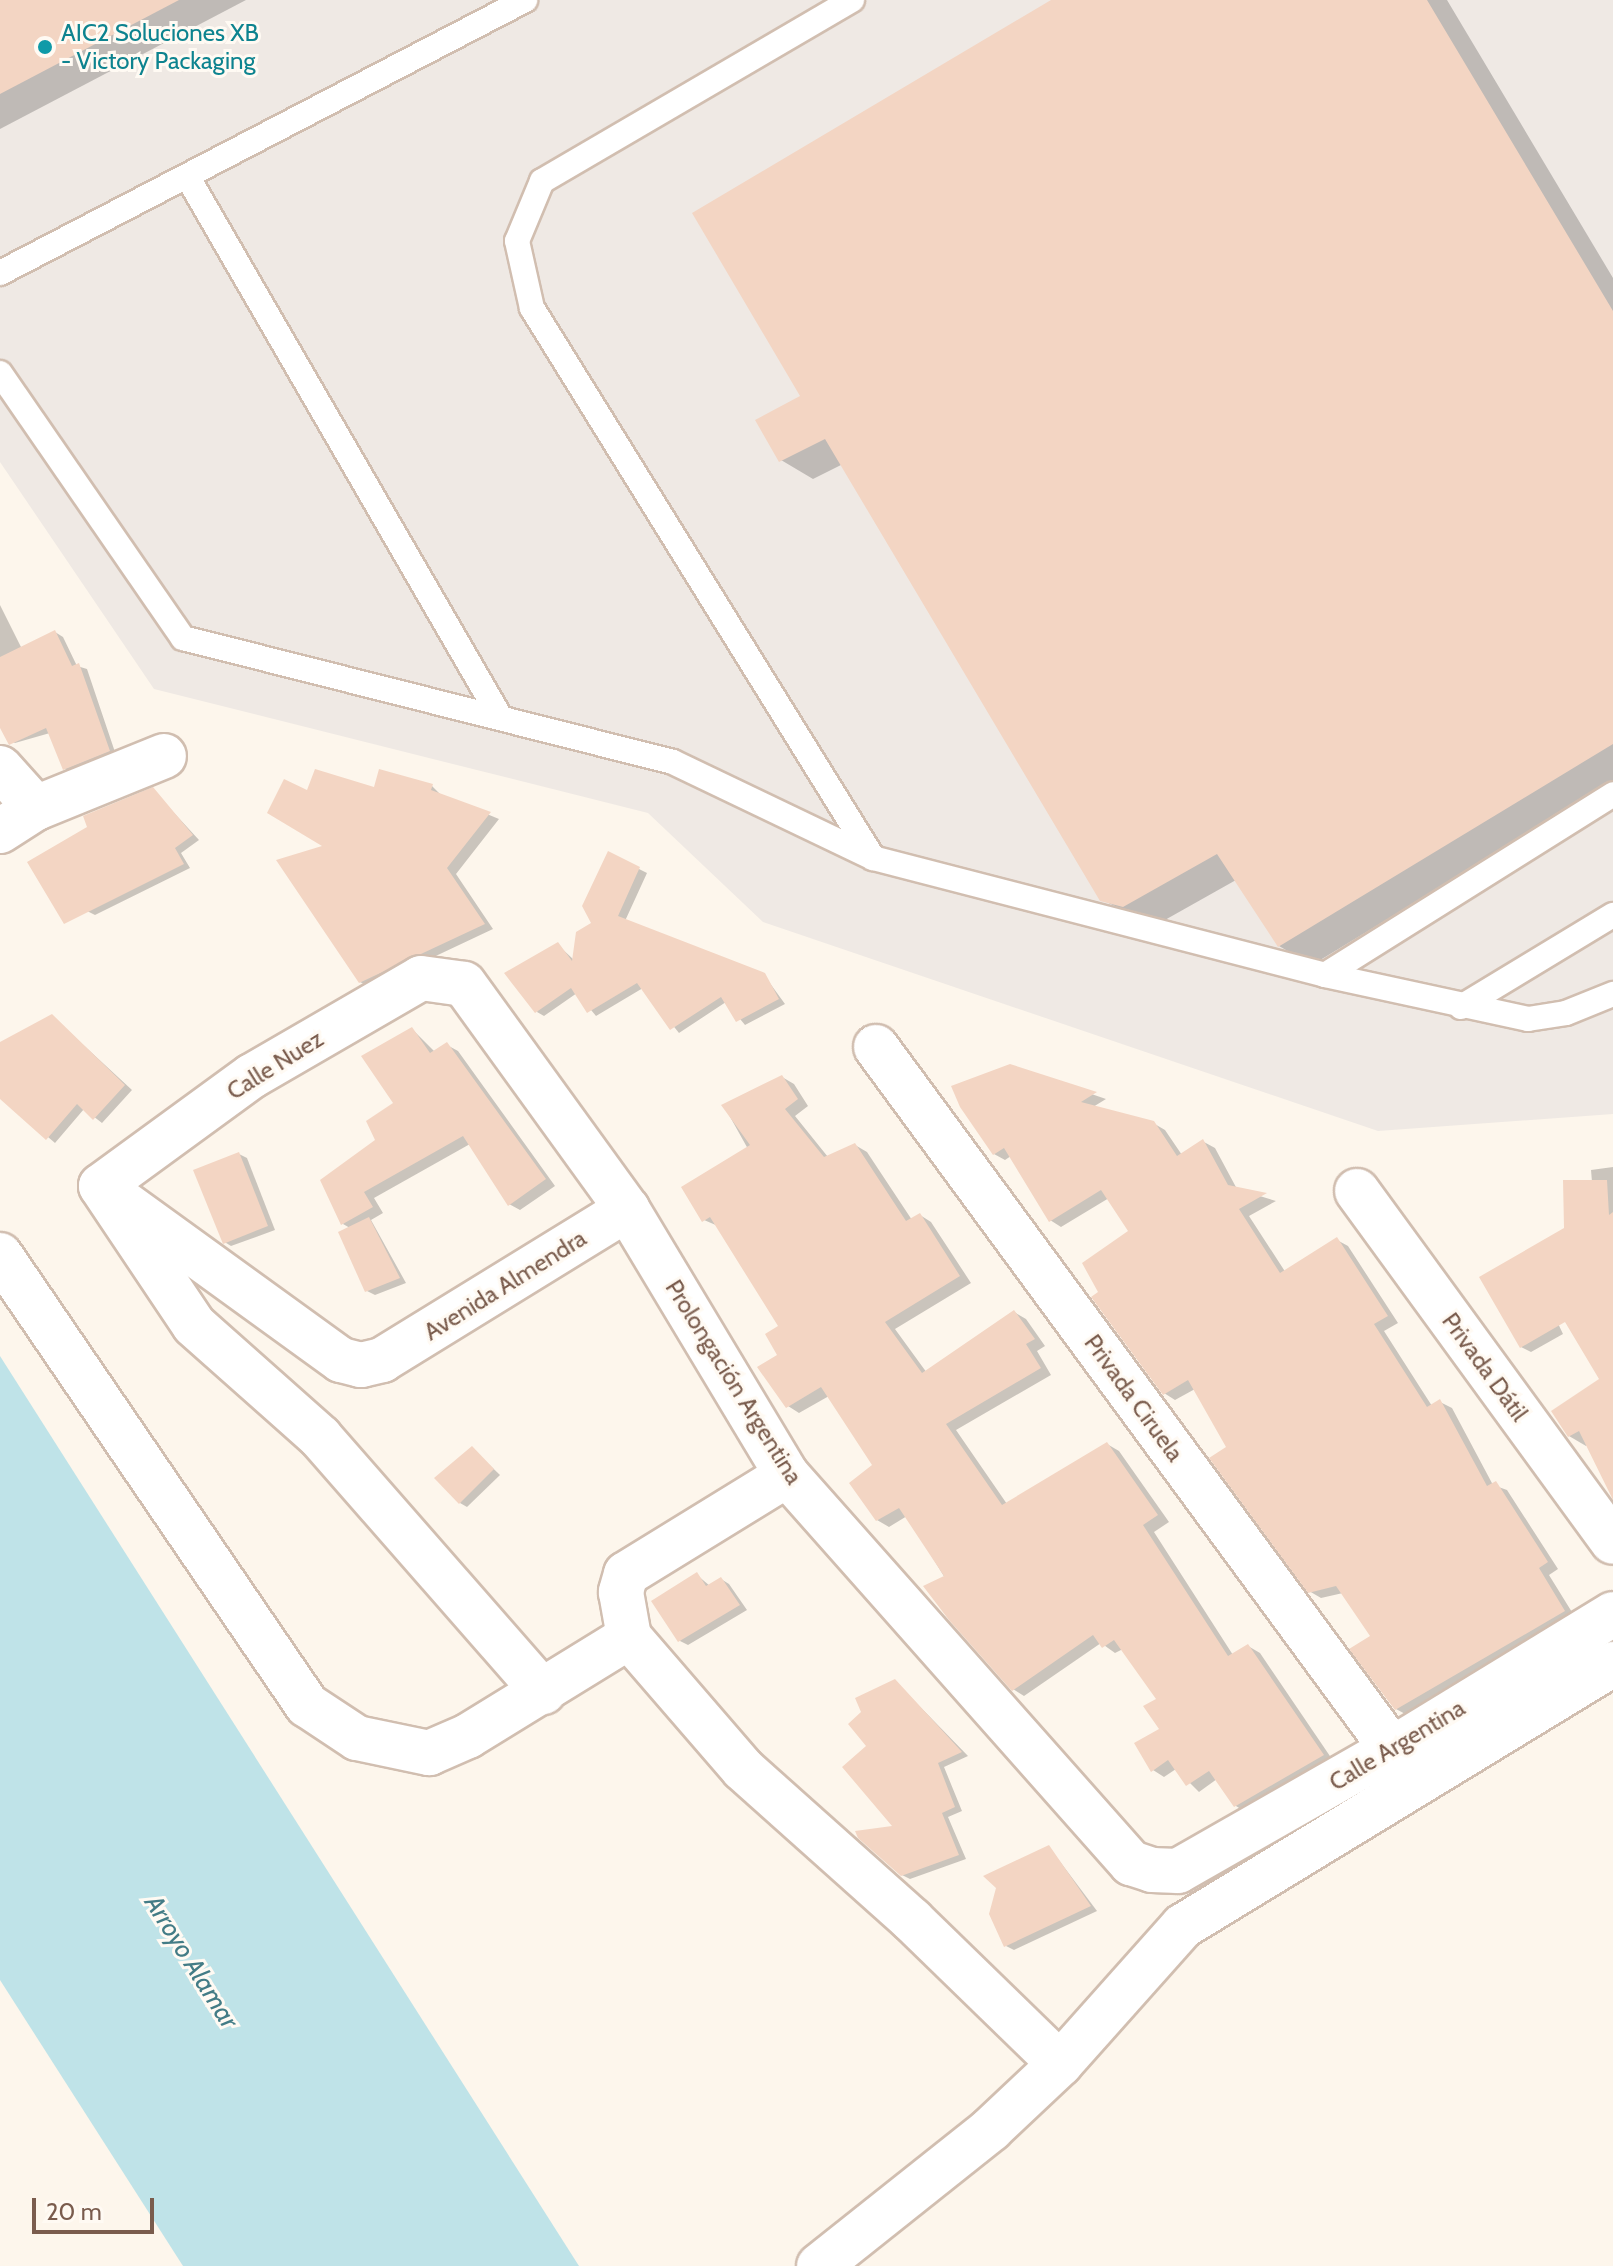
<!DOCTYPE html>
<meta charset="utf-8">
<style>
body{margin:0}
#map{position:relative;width:1613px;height:2266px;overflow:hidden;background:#fdf6ec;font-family:Cabin,sans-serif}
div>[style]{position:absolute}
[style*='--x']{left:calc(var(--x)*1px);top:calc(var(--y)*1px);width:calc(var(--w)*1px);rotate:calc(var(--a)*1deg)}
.industrial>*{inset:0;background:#efe9e4}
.water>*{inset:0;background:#bfe3e8}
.shadow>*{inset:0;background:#0003}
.building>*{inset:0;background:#f3d5c3}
.roads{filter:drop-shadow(2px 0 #d1beb0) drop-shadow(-2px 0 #d1beb0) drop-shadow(0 2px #d1beb0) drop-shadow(0 -2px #d1beb0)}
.lane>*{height:24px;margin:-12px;padding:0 12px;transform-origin:12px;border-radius:12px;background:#fff}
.street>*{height:44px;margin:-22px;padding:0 22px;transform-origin:22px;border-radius:22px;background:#fff}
.dots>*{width:22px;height:22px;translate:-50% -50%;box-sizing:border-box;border:4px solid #fffaf3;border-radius:50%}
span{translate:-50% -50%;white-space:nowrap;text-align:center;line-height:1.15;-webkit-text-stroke:6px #fffaf3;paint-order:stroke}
.culture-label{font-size:24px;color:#0d838f}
.left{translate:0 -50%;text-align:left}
.street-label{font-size:24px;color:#7a5c4d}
.water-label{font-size:26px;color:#437c86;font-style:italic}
.scale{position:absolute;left:32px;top:2198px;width:122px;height:36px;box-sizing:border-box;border:4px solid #7a5c4d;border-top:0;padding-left:10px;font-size:24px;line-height:28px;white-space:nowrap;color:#7a5c4d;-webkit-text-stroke:6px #fffaf3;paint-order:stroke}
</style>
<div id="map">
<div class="industrial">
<div style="clip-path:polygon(0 0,1613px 0,1613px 1114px,1378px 1131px,763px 922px,648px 813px,154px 689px,0 462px)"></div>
</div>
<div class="water">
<div style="clip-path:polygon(0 1356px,579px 2266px,183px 2266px,0 1980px)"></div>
</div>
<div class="shadow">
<div style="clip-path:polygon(0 0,246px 0,0 129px)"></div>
<div style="clip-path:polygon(1055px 0,1447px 0,1613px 278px,1613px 782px,1312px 965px,1279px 946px,1236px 880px,1156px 925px,1102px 900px,843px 464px,813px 479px,781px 460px,803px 397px)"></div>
<div style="clip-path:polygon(0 605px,22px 649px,55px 632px,63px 637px,77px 666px,87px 669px,116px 755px,73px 773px,65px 769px,50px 733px,15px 743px,7px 739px,0 724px)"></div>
<div style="clip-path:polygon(432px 786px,441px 795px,499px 819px,456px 874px,493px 929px,370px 987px,360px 982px,308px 793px)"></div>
<div style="clip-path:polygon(153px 790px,199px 840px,181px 853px,190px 868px,95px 915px,87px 911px)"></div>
<div style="clip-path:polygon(609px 854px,647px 873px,625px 921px,764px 975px,785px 1004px,745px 1025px,726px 1002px,679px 1033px,643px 988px,596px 1016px,577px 993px,544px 1016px,537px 1012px,558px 945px,574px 960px,593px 924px)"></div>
<div style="clip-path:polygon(52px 1016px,132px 1090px,102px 1123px,84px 1109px,55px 1143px,0 1096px,0 1044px)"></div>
<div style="clip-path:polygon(412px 1029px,435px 1052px,447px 1045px,458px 1051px,555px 1186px,520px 1210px,509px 1204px,470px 1144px,374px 1198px,383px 1213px,371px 1220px,406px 1283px,375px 1295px,367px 1291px,350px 1228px,343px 1224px,396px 1104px)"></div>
<div style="clip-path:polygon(1010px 1066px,1106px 1099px,1093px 1107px,1153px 1123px,1165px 1130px,1182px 1155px,1204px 1142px,1215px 1148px,1237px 1189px,1276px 1201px,1249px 1216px,1286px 1273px,1337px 1240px,1348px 1246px,1398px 1323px,1384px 1331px,1432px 1406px,1440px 1402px,1452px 1408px,1493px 1485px,1507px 1490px,1558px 1569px,1549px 1575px,1575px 1617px,1407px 1715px,1396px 1709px,1372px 1637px,1343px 1593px,1321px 1598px,1309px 1591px,1195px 1389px,1175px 1400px,1164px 1393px,1101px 1293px,1131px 1231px,1109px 1198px,1061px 1227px,1050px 1220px,1011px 1156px,1005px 1160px,994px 1154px)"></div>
<div style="clip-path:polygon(782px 1077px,794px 1084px,808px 1106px,795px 1116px,828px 1157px,855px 1145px,867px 1152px,912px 1220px,920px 1215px,931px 1222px,971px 1283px,895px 1329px,927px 1373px,1014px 1312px,1026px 1319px,1045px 1346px,1037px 1351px,1051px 1375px,956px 1430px,1007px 1504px,1107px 1444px,1119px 1451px,1169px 1522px,1154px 1532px,1233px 1655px,1248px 1646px,1260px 1653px,1334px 1762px,1247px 1813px,1236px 1806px,1217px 1779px,1199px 1792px,1176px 1769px,1164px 1777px,1153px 1770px,1162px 1729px,1159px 1699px,1123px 1649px,1115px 1653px,1101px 1643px,1024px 1696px,1013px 1689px,907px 1516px,889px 1527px,877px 1520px,875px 1466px,829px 1396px,799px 1413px,788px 1406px,779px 1356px,781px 1327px,718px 1226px,704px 1220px,748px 1149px,724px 1106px)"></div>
<div style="clip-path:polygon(239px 1154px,247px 1158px,275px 1230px,231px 1246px,223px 1241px)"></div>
<div style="clip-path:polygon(1613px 1167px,1613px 1356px,1580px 1304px,1555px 1317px,1563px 1334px,1531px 1352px,1521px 1347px,1566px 1229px,1592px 1182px,1591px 1170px)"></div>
<div style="clip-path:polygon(1553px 1411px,1610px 1431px,1586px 1446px,1569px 1436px)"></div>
<div style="clip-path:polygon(472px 1448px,500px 1475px,467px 1507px,460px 1503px)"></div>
<div style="clip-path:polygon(697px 1575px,710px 1586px,721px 1579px,729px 1584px,747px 1610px,688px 1645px,680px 1641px)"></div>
<div style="clip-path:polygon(895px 1681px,968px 1756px,944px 1767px,962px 1811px,948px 1817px,966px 1859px,910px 1879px,902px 1875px,896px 1828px,869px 1746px)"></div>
<div style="clip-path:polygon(1049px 1847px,1097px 1911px,1014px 1950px,1006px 1946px)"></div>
</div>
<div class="building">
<div style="clip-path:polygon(0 0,179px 0,0 94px)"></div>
<div style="clip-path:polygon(1051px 0,1427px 0,1613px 311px,1613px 744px,1278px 947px,1217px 854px,1123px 907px,1100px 901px,825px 439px,779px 462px,755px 420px,800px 396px,692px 213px)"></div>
<div style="clip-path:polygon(55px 630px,72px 666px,79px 663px,110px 751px,63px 770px,46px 728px,9px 745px,0 728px,0 657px)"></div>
<div style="clip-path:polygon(315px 769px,374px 787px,379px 769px,433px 784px,431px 790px,491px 812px,447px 868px,485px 924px,359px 983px,276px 860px,322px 846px,267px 813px,284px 779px,307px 790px)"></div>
<div style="clip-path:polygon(153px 787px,193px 835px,175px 848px,184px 864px,64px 924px,27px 862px,87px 827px,83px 816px)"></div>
<div style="clip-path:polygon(608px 851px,640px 867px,618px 916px,765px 973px,779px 999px,736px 1022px,721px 997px,670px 1030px,637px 983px,587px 1013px,571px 988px,535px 1013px,504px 973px,558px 942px,572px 961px,576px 932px,591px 923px,582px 906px)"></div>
<div style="clip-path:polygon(52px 1014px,125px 1085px,93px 1120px,77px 1104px,46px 1140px,0 1099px,0 1042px)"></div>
<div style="clip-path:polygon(412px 1027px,430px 1053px,447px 1042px,546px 1179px,508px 1206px,463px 1136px,364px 1192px,373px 1207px,341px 1225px,320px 1180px,375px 1140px,366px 1121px,393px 1103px,361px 1056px)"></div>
<div style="clip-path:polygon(1010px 1064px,1097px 1092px,1081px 1102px,1154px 1121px,1177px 1156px,1203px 1139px,1228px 1185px,1267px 1193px,1239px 1209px,1280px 1273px,1337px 1237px,1388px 1316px,1374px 1324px,1427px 1407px,1440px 1399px,1487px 1486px,1496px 1481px,1548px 1562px,1539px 1568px,1565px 1611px,1395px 1710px,1349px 1649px,1370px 1636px,1336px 1586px,1308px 1593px,1209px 1458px,1226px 1447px,1188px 1380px,1163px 1395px,1091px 1297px,1098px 1292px,1082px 1263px,1128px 1231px,1101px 1190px,1049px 1222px,1004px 1148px,993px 1155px,960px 1107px,951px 1086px)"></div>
<div style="clip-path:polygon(782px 1075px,798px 1099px,785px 1109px,824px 1157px,855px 1143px,906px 1221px,920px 1213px,960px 1276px,885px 1322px,922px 1373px,1014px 1310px,1035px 1339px,1026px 1344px,1041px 1368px,946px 1424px,1002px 1505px,1107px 1442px,1158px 1515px,1143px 1525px,1228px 1656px,1248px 1644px,1324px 1755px,1234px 1807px,1209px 1771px,1186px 1786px,1168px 1760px,1151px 1772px,1134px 1743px,1159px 1729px,1143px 1706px,1156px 1699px,1114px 1640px,1102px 1648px,1093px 1635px,1012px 1691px,949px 1620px,923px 1586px,944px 1576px,899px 1508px,876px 1521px,849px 1483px,872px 1465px,821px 1387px,786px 1408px,757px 1367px,777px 1355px,765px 1334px,778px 1326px,710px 1217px,702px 1222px,681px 1187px,750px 1145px,721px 1105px)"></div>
<div style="clip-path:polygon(239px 1152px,268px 1226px,223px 1244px,193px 1170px)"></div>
<div style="clip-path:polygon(1563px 1180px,1607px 1180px,1609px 1215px,1613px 1212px,1613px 1500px,1579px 1431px,1568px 1437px,1551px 1411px,1599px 1379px,1565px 1322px,1520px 1348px,1479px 1277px,1564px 1228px)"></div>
<div style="clip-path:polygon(369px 1217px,400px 1278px,365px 1292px,338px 1232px)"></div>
<div style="clip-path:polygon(472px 1446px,494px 1469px,459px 1504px,434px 1478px)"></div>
<div style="clip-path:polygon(697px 1572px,706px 1586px,721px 1577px,740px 1605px,678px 1642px,651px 1601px)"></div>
<div style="clip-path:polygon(895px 1679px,962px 1752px,938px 1763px,955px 1807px,942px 1813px,959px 1855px,901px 1876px,858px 1838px,855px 1831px,892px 1826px,842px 1767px,866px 1746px,848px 1724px,861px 1712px,855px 1698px)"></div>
<div style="clip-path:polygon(1049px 1845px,1091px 1906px,1004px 1947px,989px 1914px,996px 1888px,983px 1876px)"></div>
</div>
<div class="roads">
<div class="lane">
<div style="--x:852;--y:0;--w:359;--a:149.7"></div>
<div style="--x:542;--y:181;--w:65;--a:112.6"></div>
<div style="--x:517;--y:241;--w:69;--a:77.4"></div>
<div style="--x:532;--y:308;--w:647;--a:58.2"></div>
<div style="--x:187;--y:176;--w:623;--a:59.94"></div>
<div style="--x:0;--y:273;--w:592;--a:-27.47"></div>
<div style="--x:0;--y:373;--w:322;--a:55.4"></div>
<div style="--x:183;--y:638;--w:505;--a:14.2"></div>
<div style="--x:673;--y:762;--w:222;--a:25.6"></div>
<div style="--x:873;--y:858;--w:467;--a:14.5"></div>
<div style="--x:1325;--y:975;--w:208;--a:12.2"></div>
<div style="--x:1528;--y:1019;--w:38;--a:-9"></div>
<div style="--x:1566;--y:1013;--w:51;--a:-22"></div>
<div style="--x:1325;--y:975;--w:340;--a:-32.1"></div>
<div style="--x:1461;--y:1007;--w:178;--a:-31.2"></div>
</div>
<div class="street">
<div style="--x:0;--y:768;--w:54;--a:48"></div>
<div style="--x:0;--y:831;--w:43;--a:-32.6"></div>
<div style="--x:36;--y:808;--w:138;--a:-22.1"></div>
<div style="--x:876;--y:1047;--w:871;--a:53.68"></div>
<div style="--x:101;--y:1186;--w:187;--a:-36.1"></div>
<div style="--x:252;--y:1076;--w:195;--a:-30.1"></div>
<div style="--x:421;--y:978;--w:43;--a:7.9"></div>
<div style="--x:464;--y:984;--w:278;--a:54.1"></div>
<div style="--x:627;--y:1209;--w:310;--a:59"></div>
<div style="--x:787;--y:1475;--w:519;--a:48.44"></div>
<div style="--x:1131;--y:1863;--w:22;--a:18"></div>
<div style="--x:1152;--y:1870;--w:26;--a:2"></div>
<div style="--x:1178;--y:1871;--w:246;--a:-29.7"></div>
<div style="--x:1392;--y:1749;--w:259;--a:-31.4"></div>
<div style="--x:101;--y:1186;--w:167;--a:56.2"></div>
<div style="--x:194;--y:1325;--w:169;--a:41.6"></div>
<div style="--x:320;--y:1437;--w:339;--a:48.8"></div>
<div style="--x:1357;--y:1191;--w:434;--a:53.9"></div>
<div style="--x:124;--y:1203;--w:268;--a:35.9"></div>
<div style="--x:341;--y:1360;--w:21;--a:14"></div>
<div style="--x:361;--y:1365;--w:22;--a:-13"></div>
<div style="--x:382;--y:1360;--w:288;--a:-31.6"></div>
<div style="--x:0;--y:1255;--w:545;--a:55.7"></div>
<div style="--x:307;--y:1705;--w:60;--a:33.4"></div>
<div style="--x:357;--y:1738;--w:74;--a:11.8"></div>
<div style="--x:429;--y:1753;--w:43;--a:-23.6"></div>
<div style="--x:468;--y:1736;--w:189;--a:-31.6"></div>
<div style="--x:787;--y:1475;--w:189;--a:148.4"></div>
<div style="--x:626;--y:1574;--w:19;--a:106"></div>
<div style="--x:621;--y:1592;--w:46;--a:79.9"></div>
<div style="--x:629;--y:1637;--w:174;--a:49.2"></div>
<div style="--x:743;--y:1769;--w:227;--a:41.8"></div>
<div style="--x:912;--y:1920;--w:206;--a:44.2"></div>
<div style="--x:819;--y:2266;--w:220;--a:-38.5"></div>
<div style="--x:991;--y:2129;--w:95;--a:-43.3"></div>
<div style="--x:1060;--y:2064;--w:185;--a:-48.3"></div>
<div style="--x:1183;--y:1926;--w:504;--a:-31.35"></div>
</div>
</div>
<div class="dots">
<div style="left:45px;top:47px;background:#0f9aa8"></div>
</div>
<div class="culture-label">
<span class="left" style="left:61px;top:47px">AIC2 Soluciones XB<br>- Victory Packaging</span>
</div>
<div class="street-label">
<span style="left:275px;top:1065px;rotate:-32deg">Calle Nuez</span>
<span style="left:505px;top:1285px;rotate:-32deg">Avenida Almendra</span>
<span style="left:1485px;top:1367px;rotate:54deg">Privada Dátil</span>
<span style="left:734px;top:1382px;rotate:58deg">Prolongación Argentina</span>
<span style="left:1134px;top:1398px;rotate:54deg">Privada Ciruela</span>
<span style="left:1397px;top:1745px;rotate:-31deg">Calle Argentina</span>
</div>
<div class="water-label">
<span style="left:191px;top:1962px;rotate:58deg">Arroyo Alamar</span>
</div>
<div class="scale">20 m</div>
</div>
